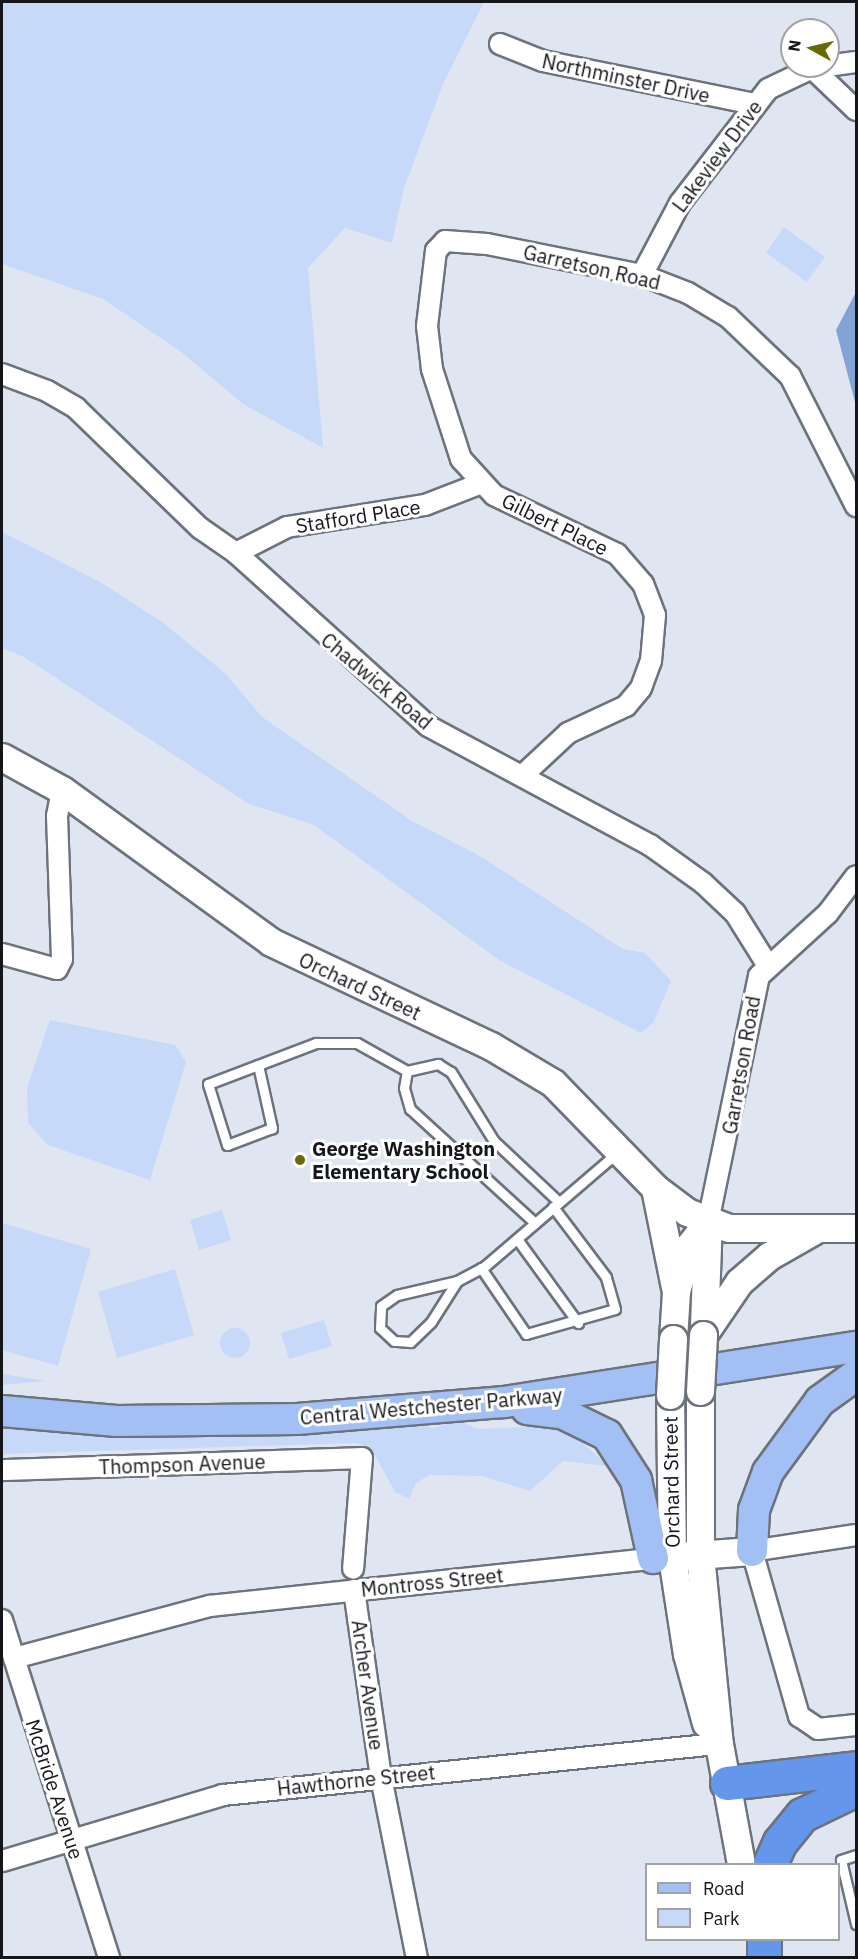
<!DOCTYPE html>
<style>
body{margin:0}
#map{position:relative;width:858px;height:1959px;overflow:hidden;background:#dfe6f1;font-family:"IBM Plex Sans",sans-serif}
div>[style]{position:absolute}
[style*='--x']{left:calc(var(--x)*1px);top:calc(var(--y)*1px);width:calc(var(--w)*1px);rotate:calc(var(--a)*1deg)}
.green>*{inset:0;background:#c6d9f8}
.round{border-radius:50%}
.water>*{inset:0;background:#84a3d5}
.roads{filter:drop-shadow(2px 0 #6d737d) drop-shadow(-2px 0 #6d737d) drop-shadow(0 2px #6d737d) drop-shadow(0 -2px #6d737d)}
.lane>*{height:9px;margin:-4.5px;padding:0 4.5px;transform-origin:4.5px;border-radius:4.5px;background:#fff}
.street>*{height:20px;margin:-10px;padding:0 10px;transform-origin:10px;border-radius:10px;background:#fff}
.secondary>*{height:27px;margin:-13.5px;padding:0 13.5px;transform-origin:13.5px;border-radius:13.5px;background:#fff}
.primary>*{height:30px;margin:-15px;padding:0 15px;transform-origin:15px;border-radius:15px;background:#a2c0f4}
.highway>*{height:33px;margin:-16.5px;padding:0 16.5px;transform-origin:16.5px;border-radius:16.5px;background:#6496ec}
.bridges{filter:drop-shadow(2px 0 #6d737d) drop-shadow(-2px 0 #6d737d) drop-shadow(0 2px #6d737d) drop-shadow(0 -2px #6d737d)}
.secondary-bridge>*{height:27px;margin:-13.5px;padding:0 13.5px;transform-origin:13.5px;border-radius:13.5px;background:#fff}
.dots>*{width:16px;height:16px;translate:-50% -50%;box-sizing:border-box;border:3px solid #fff;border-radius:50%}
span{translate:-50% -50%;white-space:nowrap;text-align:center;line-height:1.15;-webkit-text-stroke:6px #fff;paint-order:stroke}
.street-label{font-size:20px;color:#14161a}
.poi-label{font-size:20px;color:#14161a;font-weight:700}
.left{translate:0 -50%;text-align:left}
.frame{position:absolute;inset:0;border:3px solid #14161a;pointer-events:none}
.legend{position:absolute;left:645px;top:1863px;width:195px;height:78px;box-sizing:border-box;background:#fff;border:2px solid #a1a2a3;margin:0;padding:8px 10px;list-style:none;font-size:18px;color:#14161a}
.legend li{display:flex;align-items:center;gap:12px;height:30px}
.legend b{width:30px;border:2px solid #a1a2a3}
.north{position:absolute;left:780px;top:18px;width:60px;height:60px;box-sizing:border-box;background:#fff;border:2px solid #a1a2a3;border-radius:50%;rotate:278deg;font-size:16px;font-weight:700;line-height:24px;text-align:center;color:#14161a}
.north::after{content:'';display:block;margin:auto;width:21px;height:27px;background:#686907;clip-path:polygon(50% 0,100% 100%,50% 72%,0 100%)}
</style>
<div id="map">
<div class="green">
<div style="clip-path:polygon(2px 2px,484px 2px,443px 84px,404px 188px,392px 243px,345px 228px,308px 268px,323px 448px,243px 404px,180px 351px,103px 299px,2px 264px)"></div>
<div style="clip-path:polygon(784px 227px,825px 257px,807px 282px,766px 253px)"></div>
<div style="clip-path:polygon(2px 532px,100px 582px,162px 622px,225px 673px,262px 717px,412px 821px,480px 856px,623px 949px,645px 953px,671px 981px,653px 1023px,641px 1033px,499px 960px,314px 825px,249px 804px,24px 657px,2px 648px)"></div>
<div style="clip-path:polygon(50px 1020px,175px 1045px,186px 1062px,150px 1180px,48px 1145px,28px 1123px,27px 1088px)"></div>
<div style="clip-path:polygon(222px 1210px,231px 1240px,199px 1250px,190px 1220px)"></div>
<div style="clip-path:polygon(2px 1223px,91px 1249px,58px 1366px,2px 1350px)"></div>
<div style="clip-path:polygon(175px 1269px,194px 1335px,117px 1358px,98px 1292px)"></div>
<div style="clip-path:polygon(324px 1320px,332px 1346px,289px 1359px,281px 1333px)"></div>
<div class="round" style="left:220px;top:1328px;width:30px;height:30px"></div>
<div style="clip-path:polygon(2px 1374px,46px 1381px,2px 1385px)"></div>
<div style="clip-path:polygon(385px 1420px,433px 1428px,458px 1421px,479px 1429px,548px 1426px,576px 1437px,608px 1466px,563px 1461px,530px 1491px,482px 1476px,430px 1475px,416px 1483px,409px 1499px,395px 1492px,371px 1448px,356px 1443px,2px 1454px,2px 1421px,156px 1436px,193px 1428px)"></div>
</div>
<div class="water">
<div style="clip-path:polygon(856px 292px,856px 406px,836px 330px)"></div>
</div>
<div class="roads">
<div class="lane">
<div style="--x:258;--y:1065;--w:65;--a:77.5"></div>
<div style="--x:272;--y:1128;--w:48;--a:159.3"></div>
<div style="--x:227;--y:1145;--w:64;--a:-107.3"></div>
<div style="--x:208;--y:1084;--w:116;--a:-20.8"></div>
<div style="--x:316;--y:1043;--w:41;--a:0"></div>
<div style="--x:357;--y:1043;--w:57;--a:29.2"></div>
<div style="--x:535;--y:1223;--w:169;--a:-137.6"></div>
<div style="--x:410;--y:1109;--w:22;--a:-106"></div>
<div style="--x:404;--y:1088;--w:17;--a:-80"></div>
<div style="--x:407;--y:1071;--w:32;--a:-13"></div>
<div style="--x:438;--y:1064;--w:15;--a:32"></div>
<div style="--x:451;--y:1072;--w:81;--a:58.1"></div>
<div style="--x:494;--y:1141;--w:89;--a:43.2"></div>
<div style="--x:517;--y:1239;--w:104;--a:54"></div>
<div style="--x:481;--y:1268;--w:80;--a:55.7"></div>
<div style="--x:526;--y:1334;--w:92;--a:-15.7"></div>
<div style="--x:615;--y:1309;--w:33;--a:-106"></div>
<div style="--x:606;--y:1277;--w:88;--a:-127.1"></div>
<div style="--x:457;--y:1281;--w:49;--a:122.4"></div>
<div style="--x:431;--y:1322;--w:29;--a:136"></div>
<div style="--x:410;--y:1342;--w:16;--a:-176"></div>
<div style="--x:394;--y:1341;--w:19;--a:-137"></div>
<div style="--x:380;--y:1328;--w:22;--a:-87"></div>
<div style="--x:381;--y:1306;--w:19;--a:-35"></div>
<div style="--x:397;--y:1295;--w:62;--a:-13.1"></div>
<div style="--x:457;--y:1281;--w:32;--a:-28"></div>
<div style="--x:485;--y:1266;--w:175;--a:-40.6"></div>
<div style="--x:856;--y:1855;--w:16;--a:162"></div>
<div style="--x:841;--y:1860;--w:66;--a:76.8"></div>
</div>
<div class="street">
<div style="--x:500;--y:44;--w:46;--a:21.6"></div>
<div style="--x:543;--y:61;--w:215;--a:11.5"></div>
<div style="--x:812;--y:68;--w:61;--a:43.7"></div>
<div style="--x:642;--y:275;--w:81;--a:-62.2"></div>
<div style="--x:680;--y:203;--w:144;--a:-52.3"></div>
<div style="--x:768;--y:89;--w:49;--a:-25.5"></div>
<div style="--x:812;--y:68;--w:44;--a:-7.8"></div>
<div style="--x:2;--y:374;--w:48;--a:20.7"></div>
<div style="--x:47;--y:391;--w:34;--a:30"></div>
<div style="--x:76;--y:408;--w:173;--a:44.1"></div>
<div style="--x:200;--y:528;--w:44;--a:34.8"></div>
<div style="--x:236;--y:553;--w:258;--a:42"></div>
<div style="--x:428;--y:726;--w:252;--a:28.2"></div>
<div style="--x:650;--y:845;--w:65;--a:35.6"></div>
<div style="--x:703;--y:883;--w:44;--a:43.2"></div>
<div style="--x:735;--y:913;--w:60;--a:57.9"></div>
<div style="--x:236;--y:553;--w:57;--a:-27"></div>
<div style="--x:287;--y:527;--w:140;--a:-9.1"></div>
<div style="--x:425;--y:505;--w:61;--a:-21.1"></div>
<div style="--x:523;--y:775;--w:62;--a:-43"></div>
<div style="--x:568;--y:733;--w:64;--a:-25"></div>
<div style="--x:626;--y:706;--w:23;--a:-50"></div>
<div style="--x:641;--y:688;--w:29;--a:-70"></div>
<div style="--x:651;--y:661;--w:46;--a:-85"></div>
<div style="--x:655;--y:615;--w:33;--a:-111"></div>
<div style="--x:643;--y:584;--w:40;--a:-131"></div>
<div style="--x:617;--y:554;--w:136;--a:-154.4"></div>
<div style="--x:494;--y:495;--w:49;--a:-132.5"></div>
<div style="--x:461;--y:459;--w:95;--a:-107.9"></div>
<div style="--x:432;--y:369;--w:43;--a:-96.6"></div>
<div style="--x:427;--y:326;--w:76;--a:-83.2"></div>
<div style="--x:436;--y:251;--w:13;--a:-48"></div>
<div style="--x:445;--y:241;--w:42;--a:4.1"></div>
<div style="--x:487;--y:244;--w:158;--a:11.3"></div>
<div style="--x:642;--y:275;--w:49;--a:21.4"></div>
<div style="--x:688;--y:293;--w:47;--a:31"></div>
<div style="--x:728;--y:317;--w:86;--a:43.6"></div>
<div style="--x:790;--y:376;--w:146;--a:63.1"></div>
<div style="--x:2;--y:954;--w:57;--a:15.3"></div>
<div style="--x:57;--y:969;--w:11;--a:-63"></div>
<div style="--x:62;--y:959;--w:143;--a:-92"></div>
<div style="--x:57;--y:816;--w:26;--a:-79"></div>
<div style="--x:708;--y:1222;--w:251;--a:-78.3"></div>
<div style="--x:759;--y:976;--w:93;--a:-42.4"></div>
<div style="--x:828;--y:913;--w:46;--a:-52.9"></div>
<div style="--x:2;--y:1470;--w:360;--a:-1.9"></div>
<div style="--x:362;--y:1458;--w:111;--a:94.6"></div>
<div style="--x:856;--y:1535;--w:105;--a:171.3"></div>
<div style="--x:752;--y:1551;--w:172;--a:74.1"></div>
<div style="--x:799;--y:1716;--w:23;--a:34"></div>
<div style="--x:818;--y:1729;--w:38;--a:-6"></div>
<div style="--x:354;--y:1590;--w:189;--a:81.8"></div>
<div style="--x:381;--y:1777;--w:185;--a:78.8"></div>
<div style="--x:2;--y:1620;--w:355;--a:72.4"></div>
<div style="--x:14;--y:1658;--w:203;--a:-14.9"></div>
<div style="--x:210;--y:1606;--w:458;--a:-6.1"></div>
<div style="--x:2;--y:1861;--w:231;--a:-16.6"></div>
<div style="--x:223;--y:1795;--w:499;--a:-5.9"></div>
</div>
<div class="secondary">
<div style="--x:2;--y:757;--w:68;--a:28.8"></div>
<div style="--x:62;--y:790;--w:258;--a:36"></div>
<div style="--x:271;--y:942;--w:243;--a:25.3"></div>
<div style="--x:491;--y:1046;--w:72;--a:30.8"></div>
<div style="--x:553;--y:1083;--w:146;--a:45.8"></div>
<div style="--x:655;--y:1188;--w:40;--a:37"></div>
<div style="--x:687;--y:1212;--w:45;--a:20.9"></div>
<div style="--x:729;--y:1228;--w:127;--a:0"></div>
<div style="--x:655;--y:1188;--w:101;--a:78.6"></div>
<div style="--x:704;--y:1325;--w:103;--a:-87.8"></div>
<div style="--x:703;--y:1335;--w:64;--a:-55.8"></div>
<div style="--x:739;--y:1282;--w:40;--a:-41"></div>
<div style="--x:769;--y:1256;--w:51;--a:-29.6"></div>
<div style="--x:673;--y:1339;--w:48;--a:-86.4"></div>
<div style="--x:676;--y:1291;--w:47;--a:-73.9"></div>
<div style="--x:689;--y:1246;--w:31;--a:-52"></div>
<div style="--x:700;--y:1391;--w:164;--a:90"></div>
<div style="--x:700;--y:1555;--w:190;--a:84.3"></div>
<div style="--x:719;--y:1744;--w:122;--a:79.6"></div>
<div style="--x:670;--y:1395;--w:162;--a:89.3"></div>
<div style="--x:672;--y:1557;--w:98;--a:81.2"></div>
<div style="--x:687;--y:1654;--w:72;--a:74.6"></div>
<div style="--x:681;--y:1556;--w:71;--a:-4"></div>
</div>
<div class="primary">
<div style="--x:527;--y:1409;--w:35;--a:7"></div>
<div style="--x:562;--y:1413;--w:50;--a:26.1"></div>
<div style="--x:607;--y:1435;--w:54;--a:57.2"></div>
<div style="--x:636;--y:1480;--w:80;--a:77.7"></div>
<div style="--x:2;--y:1411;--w:115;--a:5"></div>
<div style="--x:117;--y:1421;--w:180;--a:-0.6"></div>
<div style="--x:297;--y:1419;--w:208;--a:-4.7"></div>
<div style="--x:504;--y:1402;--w:356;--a:-8.9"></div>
<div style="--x:752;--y:1551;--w:41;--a:-87.2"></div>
<div style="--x:754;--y:1510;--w:40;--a:-69.8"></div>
<div style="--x:768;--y:1472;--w:88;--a:-53.8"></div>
<div style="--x:820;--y:1401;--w:44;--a:-35.8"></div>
</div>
<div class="highway">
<div style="--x:727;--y:1783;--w:130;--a:-6.6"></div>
<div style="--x:770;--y:1864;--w:24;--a:-66"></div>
<div style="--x:780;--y:1842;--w:35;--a:-51"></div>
<div style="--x:802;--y:1815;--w:60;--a:-25.7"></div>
<div style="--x:764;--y:1958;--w:18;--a:-90"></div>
</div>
</div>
<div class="bridges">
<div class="secondary-bridge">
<div style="--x:700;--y:1391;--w:56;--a:-86.9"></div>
<div style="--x:670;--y:1395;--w:56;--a:-86.9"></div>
</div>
</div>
<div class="dots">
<div style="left:300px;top:1160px;background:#686907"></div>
</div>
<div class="street-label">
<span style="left:626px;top:78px;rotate:12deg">Northminster Drive</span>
<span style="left:717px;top:156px;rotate:-53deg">Lakeview Drive</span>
<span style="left:592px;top:267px;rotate:13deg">Garretson Road</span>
<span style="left:358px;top:516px;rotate:-9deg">Stafford Place</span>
<span style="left:555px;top:524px;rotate:26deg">Gilbert Place</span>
<span style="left:377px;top:681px;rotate:40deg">Chadwick Road</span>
<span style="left:360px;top:986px;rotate:25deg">Orchard Street</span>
<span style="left:741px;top:1065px;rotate:-80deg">Garretson Road</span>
<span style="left:431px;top:1406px;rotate:-5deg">Central Westchester Parkway</span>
<span style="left:182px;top:1464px;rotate:-2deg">Thompson Avenue</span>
<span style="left:671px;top:1482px;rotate:-91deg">Orchard Street</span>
<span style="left:432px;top:1582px;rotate:-6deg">Montross Street</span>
<span style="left:368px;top:1685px;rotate:82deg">Archer Avenue</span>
<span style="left:356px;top:1780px;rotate:-6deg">Hawthorne Street</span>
<span style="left:55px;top:1789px;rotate:72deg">McBride Avenue</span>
</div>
<div class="poi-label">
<span class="left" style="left:312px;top:1160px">George Washington<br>Elementary School</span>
</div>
<div class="frame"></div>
<ul class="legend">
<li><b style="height:8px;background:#a2c0f4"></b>Road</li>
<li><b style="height:16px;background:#c6d9f8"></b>Park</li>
</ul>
<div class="north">N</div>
</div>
